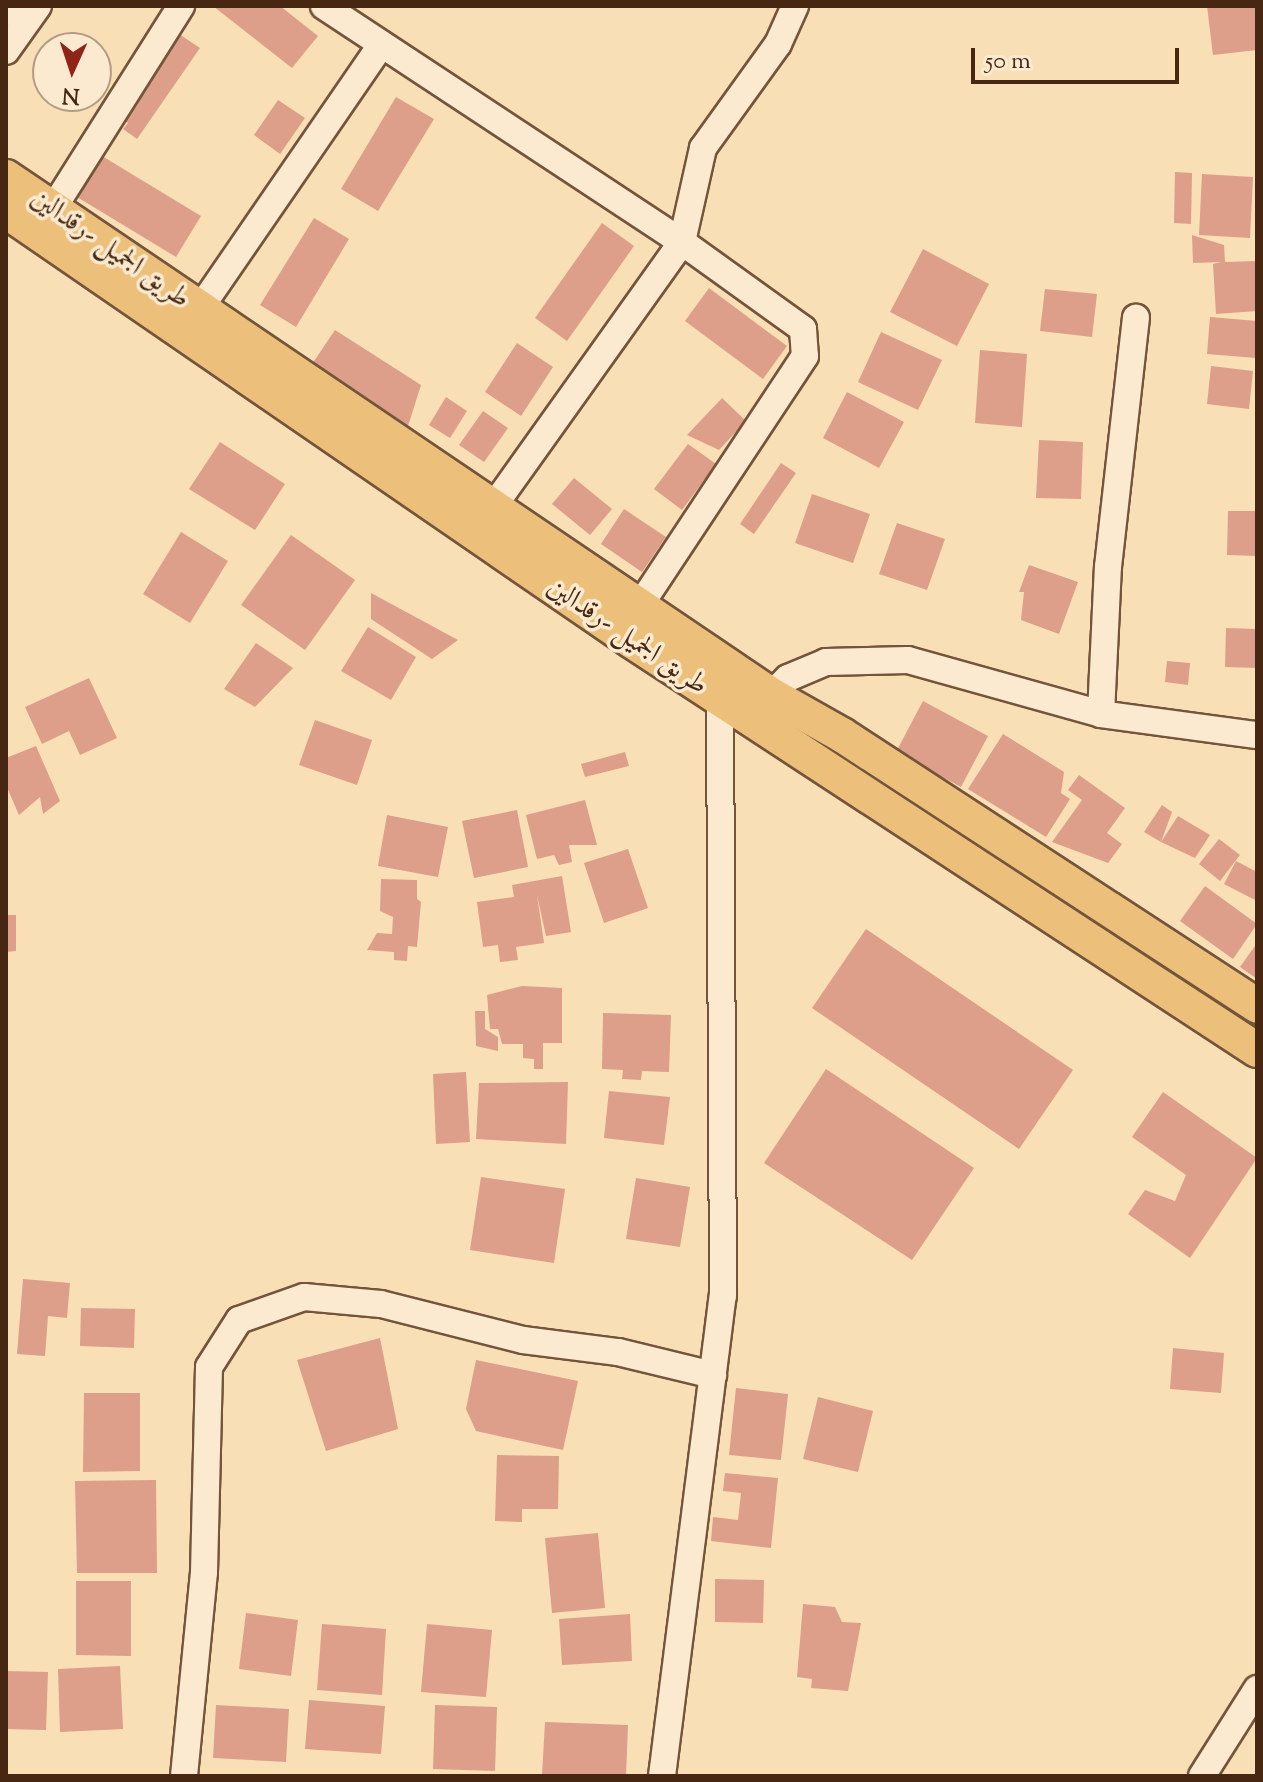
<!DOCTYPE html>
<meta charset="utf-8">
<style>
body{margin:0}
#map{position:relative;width:1263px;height:1782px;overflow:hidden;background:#f9dfb6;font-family:"Sorts Mill Goudy",Amiri,serif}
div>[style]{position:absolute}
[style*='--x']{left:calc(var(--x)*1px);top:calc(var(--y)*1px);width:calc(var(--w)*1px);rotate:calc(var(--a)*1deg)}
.building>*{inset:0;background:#dd9e8a}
.roads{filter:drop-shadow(2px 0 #74553b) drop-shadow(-2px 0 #74553b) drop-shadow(0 2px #74553b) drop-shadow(0 -2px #74553b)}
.minor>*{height:26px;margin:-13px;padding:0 13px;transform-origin:13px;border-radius:13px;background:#fbead0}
.major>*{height:34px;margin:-17px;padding:0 17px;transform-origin:17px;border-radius:17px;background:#ecc07b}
span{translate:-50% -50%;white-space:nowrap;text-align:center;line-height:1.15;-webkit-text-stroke:7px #fbead0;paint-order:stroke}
.street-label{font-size:28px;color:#472712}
.frame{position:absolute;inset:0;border:8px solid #472712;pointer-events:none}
.north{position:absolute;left:32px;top:32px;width:80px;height:80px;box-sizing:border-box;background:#fbead0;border:2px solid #b39c84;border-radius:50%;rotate:183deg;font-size:22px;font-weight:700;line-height:32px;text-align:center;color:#472712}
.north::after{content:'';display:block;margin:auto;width:28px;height:36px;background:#8f2418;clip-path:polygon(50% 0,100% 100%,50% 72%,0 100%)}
.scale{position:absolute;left:971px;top:48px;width:208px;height:36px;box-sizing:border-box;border:4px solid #472712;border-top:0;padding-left:10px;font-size:24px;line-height:28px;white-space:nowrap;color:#472712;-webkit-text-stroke:6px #fbead0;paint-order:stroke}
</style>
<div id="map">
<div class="building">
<div style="clip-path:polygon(213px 6px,280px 6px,318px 36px,292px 68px)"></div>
<div style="clip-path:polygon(1207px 6px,1257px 6px,1257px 50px,1213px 55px)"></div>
<div style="clip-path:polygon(173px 30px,200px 48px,137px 139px,123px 129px,128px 123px,115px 114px)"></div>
<div style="clip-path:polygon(396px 97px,434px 119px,378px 211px,341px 189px)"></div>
<div style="clip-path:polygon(278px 100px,305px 118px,280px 154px,254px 135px)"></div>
<div style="clip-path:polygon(102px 156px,201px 216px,176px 257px,77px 197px)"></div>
<div style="clip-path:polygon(1175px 172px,1192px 173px,1191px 224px,1174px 223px)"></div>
<div style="clip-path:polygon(1202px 174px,1253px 177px,1250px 238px,1199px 235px)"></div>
<div style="clip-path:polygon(314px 218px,349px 239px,296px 327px,260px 305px)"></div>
<div style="clip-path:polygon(602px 223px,634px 246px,567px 341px,535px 318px)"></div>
<div style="clip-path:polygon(1192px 235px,1224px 245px,1225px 262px,1257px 261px,1257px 311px,1216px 314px,1213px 264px,1222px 262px,1193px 263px)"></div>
<div style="clip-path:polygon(923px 249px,989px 284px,957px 346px,890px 312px)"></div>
<div style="clip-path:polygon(709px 288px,787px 346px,763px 379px,685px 321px)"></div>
<div style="clip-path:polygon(1045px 289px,1097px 294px,1092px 337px,1040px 331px)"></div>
<div style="clip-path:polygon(1210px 317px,1257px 321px,1256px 358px,1207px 354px)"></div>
<div style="clip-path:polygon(335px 330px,421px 385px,408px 426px,312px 364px)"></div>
<div style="clip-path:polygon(881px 332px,942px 360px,918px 410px,858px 382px)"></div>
<div style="clip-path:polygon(517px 343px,553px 367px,521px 416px,485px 392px)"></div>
<div style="clip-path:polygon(980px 350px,1027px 354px,1022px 427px,975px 423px)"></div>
<div style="clip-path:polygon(1211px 366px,1253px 371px,1249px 409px,1207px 404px)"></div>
<div style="clip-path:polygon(847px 392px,904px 422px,879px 468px,823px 438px)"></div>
<div style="clip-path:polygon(446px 397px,467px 411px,450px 438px,429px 425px)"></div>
<div style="clip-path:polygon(722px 398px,746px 421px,719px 450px,687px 435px)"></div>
<div style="clip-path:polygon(483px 411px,508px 428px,484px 462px,459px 445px)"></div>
<div style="clip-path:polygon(1039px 440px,1083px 442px,1081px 499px,1036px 498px)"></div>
<div style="clip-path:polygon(220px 442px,285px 484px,255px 530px,189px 489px)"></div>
<div style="clip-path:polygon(688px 444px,716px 464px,682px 510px,654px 489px)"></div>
<div style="clip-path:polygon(781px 463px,796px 473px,754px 534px,740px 524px)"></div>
<div style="clip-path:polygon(574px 478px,612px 509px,590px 535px,552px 504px)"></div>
<div style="clip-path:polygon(812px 494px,870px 514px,853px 563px,795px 543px)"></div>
<div style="clip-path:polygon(624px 509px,666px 537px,642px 572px,601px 544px)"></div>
<div style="clip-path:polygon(1228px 511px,1257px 511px,1257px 556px,1227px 555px)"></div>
<div style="clip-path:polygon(897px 523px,945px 539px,927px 590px,879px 574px)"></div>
<div style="clip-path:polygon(181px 532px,228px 561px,190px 623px,143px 594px)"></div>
<div style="clip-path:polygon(291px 535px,355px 580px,305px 650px,241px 605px)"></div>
<div style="clip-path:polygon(1029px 565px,1078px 582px,1059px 634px,1021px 620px,1024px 592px,1019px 592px)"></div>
<div style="clip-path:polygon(371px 593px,458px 640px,432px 659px,371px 619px)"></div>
<div style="clip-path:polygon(368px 627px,416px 657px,391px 700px,341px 671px)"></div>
<div style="clip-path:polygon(1226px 628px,1257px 629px,1257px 668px,1225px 667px)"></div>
<div style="clip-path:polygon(256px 643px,293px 668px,255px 707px,224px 689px)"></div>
<div style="clip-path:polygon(1167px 661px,1190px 663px,1188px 685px,1165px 682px)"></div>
<div style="clip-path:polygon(89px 678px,117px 738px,80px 755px,69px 731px,42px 744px,25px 707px)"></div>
<div style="clip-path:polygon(923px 701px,988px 736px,961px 787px,896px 752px)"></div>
<div style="clip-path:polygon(315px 720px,372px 740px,357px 785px,299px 765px)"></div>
<div style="clip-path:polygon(1003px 734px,1064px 772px,1061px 793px,1070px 799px,1046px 837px,968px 789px)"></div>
<div style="clip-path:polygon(36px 746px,60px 801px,43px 814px,40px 797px,19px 815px,6px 785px,6px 758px)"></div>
<div style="clip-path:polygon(625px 752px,629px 766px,585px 777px,581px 764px)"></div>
<div style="clip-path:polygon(1079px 775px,1125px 808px,1107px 833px,1122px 844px,1108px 863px,1052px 842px,1082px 800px,1068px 790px)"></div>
<div style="clip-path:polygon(585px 800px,597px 845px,569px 845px,572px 862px,559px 865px,554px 855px,537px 859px,526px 815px)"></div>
<div style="clip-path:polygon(1162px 805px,1172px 812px,1161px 842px,1144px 832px)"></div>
<div style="clip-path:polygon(517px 810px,528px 867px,474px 878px,462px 821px)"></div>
<div style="clip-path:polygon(387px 815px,448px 827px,438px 877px,378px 866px)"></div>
<div style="clip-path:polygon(1178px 816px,1210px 835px,1195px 858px,1161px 842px)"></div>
<div style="clip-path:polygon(1219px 839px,1240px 855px,1220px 881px,1199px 864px)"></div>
<div style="clip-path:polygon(628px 849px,648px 908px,604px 923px,584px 863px)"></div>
<div style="clip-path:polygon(1236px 861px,1257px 872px,1257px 901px,1224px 884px)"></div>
<div style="clip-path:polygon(562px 876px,571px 932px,546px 936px,537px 895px,544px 943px,516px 947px,518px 960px,500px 962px,498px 945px,483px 947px,477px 902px,514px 897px,512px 885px)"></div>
<div style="clip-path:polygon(381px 879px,417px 880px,417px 899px,421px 902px,417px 947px,408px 946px,407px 961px,394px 960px,394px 952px,367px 950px,377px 933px,392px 934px,393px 917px,380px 911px)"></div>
<div style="clip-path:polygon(1205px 886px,1257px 924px,1233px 959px,1180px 921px)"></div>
<div style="clip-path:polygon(6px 915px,16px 915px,16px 951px,6px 952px)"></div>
<div style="clip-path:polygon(866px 929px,1073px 1070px,1019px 1149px,812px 1008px)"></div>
<div style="clip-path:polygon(1257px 943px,1257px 979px,1240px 967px)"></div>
<div style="clip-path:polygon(522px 986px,562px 988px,562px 1043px,543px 1043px,543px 1069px,534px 1069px,534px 1059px,523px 1058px,523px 1044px,502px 1044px,498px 1029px,490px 1029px,487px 995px)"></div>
<div style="clip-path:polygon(475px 1011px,485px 1011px,485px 1029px,498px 1037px,498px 1051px,476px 1046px)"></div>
<div style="clip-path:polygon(603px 1013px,671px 1015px,669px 1072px,642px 1071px,641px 1080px,622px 1079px,623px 1070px,602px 1069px)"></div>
<div style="clip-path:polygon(826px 1069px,974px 1168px,912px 1260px,764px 1163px)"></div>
<div style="clip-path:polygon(466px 1072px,470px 1142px,436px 1144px,433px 1074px)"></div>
<div style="clip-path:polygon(568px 1082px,566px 1144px,476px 1139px,479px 1083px)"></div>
<div style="clip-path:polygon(609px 1091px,670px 1097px,664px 1145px,604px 1138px)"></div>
<div style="clip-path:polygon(1163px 1092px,1257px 1158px,1190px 1258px,1128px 1214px,1145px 1190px,1175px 1201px,1186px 1175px,1132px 1137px)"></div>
<div style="clip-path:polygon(481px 1177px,565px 1189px,554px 1263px,470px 1250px)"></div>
<div style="clip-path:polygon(636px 1178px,690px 1187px,680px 1247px,626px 1239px)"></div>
<div style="clip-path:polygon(23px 1279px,70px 1283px,67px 1318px,48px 1316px,45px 1356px,17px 1354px)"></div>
<div style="clip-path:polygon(81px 1308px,135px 1309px,134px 1348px,80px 1346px)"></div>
<div style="clip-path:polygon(380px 1338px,398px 1429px,326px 1451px,297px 1360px)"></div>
<div style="clip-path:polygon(1173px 1348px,1224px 1353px,1221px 1393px,1170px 1389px)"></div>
<div style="clip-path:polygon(476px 1360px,578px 1381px,563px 1450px,476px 1431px,466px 1409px)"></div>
<div style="clip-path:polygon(736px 1388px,788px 1394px,781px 1460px,729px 1455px)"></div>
<div style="clip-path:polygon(84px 1393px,140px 1393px,140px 1471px,83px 1472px)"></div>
<div style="clip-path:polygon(818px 1397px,873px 1411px,858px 1472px,803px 1459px)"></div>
<div style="clip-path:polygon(497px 1455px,559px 1456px,558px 1509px,522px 1509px,522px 1522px,495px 1521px)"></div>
<div style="clip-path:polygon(725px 1473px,778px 1478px,771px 1548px,711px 1541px,713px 1517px,738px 1520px,741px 1493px,723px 1491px)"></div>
<div style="clip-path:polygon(156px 1480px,157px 1573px,77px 1573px,75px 1481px)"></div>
<div style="clip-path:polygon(598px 1533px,605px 1608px,552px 1613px,545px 1538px)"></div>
<div style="clip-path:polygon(715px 1579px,764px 1580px,763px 1623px,715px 1622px)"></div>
<div style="clip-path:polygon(76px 1581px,131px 1581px,131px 1656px,76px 1655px)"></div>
<div style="clip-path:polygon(803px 1604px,835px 1607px,842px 1622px,861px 1623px,848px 1691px,811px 1688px,812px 1679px,797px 1677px)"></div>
<div style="clip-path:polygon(246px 1613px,298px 1620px,291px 1676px,239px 1669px)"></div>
<div style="clip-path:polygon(630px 1614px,632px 1661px,562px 1665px,559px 1619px)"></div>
<div style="clip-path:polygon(322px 1624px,386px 1629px,382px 1695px,317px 1690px)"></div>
<div style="clip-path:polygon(427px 1624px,492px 1630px,486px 1697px,421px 1692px)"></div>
<div style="clip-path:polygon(120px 1666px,123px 1729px,60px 1732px,58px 1669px)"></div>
<div style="clip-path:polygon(6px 1671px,48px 1672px,46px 1730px,6px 1729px)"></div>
<div style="clip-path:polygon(309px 1700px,385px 1706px,381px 1754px,305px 1749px)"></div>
<div style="clip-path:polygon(216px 1705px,289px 1709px,286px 1762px,213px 1758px)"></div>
<div style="clip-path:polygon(435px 1705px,497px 1707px,495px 1771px,433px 1769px)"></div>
<div style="clip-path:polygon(545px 1722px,628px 1725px,626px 1776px,542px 1776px)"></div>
</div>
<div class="roads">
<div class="minor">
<div style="--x:324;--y:6;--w:429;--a:33.4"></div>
<div style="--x:682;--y:242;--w:149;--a:35.7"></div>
<div style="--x:803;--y:329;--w:27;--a:86"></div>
<div style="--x:805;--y:356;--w:301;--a:123.5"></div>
<div style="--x:6;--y:13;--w:9;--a:-54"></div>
<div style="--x:6;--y:51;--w:55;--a:-54.6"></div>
<div style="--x:54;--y:207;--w:238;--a:-57.7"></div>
<div style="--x:199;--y:310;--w:319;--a:-55.5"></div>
<div style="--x:493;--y:507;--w:325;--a:-54.5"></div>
<div style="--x:682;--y:242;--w:96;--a:-77.4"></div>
<div style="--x:703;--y:148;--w:128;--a:-54.2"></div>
<div style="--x:778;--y:44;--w:42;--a:-65.9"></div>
<div style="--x:771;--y:695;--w:24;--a:-45"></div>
<div style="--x:788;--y:678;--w:41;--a:-22.8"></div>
<div style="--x:826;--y:662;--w:82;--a:-1.4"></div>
<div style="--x:908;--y:660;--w:200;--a:15.6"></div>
<div style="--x:1101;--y:714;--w:157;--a:7.7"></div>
<div style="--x:1101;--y:714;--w:147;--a:-87.3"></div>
<div style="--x:1108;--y:567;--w:251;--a:-83.6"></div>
<div style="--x:184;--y:1776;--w:205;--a:-84.4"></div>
<div style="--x:204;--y:1572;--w:205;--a:-88.6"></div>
<div style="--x:209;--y:1367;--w:56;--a:-57.4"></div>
<div style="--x:239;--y:1320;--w:69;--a:-19.5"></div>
<div style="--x:304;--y:1297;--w:77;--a:5.2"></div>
<div style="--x:381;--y:1304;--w:146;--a:14.2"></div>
<div style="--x:523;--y:1340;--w:96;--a:7.2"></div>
<div style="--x:618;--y:1352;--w:98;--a:13.6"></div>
<div style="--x:662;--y:1776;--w:484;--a:-82.8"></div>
<div style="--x:723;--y:1296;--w:597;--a:-90.29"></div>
<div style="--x:1202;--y:1776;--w:103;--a:-57.7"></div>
</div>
<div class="major">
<div style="--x:6;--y:177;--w:924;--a:34.1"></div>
<div style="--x:771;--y:695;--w:81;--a:29.4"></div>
<div style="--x:842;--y:735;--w:496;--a:33.1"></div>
<div style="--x:6;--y:211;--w:759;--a:34.49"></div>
<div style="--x:632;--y:641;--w:747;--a:33.2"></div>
</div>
</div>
<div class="street-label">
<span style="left:110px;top:249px;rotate:35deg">طريق الجميل -رقدالين</span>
<span style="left:627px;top:637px;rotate:34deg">طريق الجميل -رقدالين</span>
</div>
<div class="frame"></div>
<div class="north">N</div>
<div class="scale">50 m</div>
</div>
